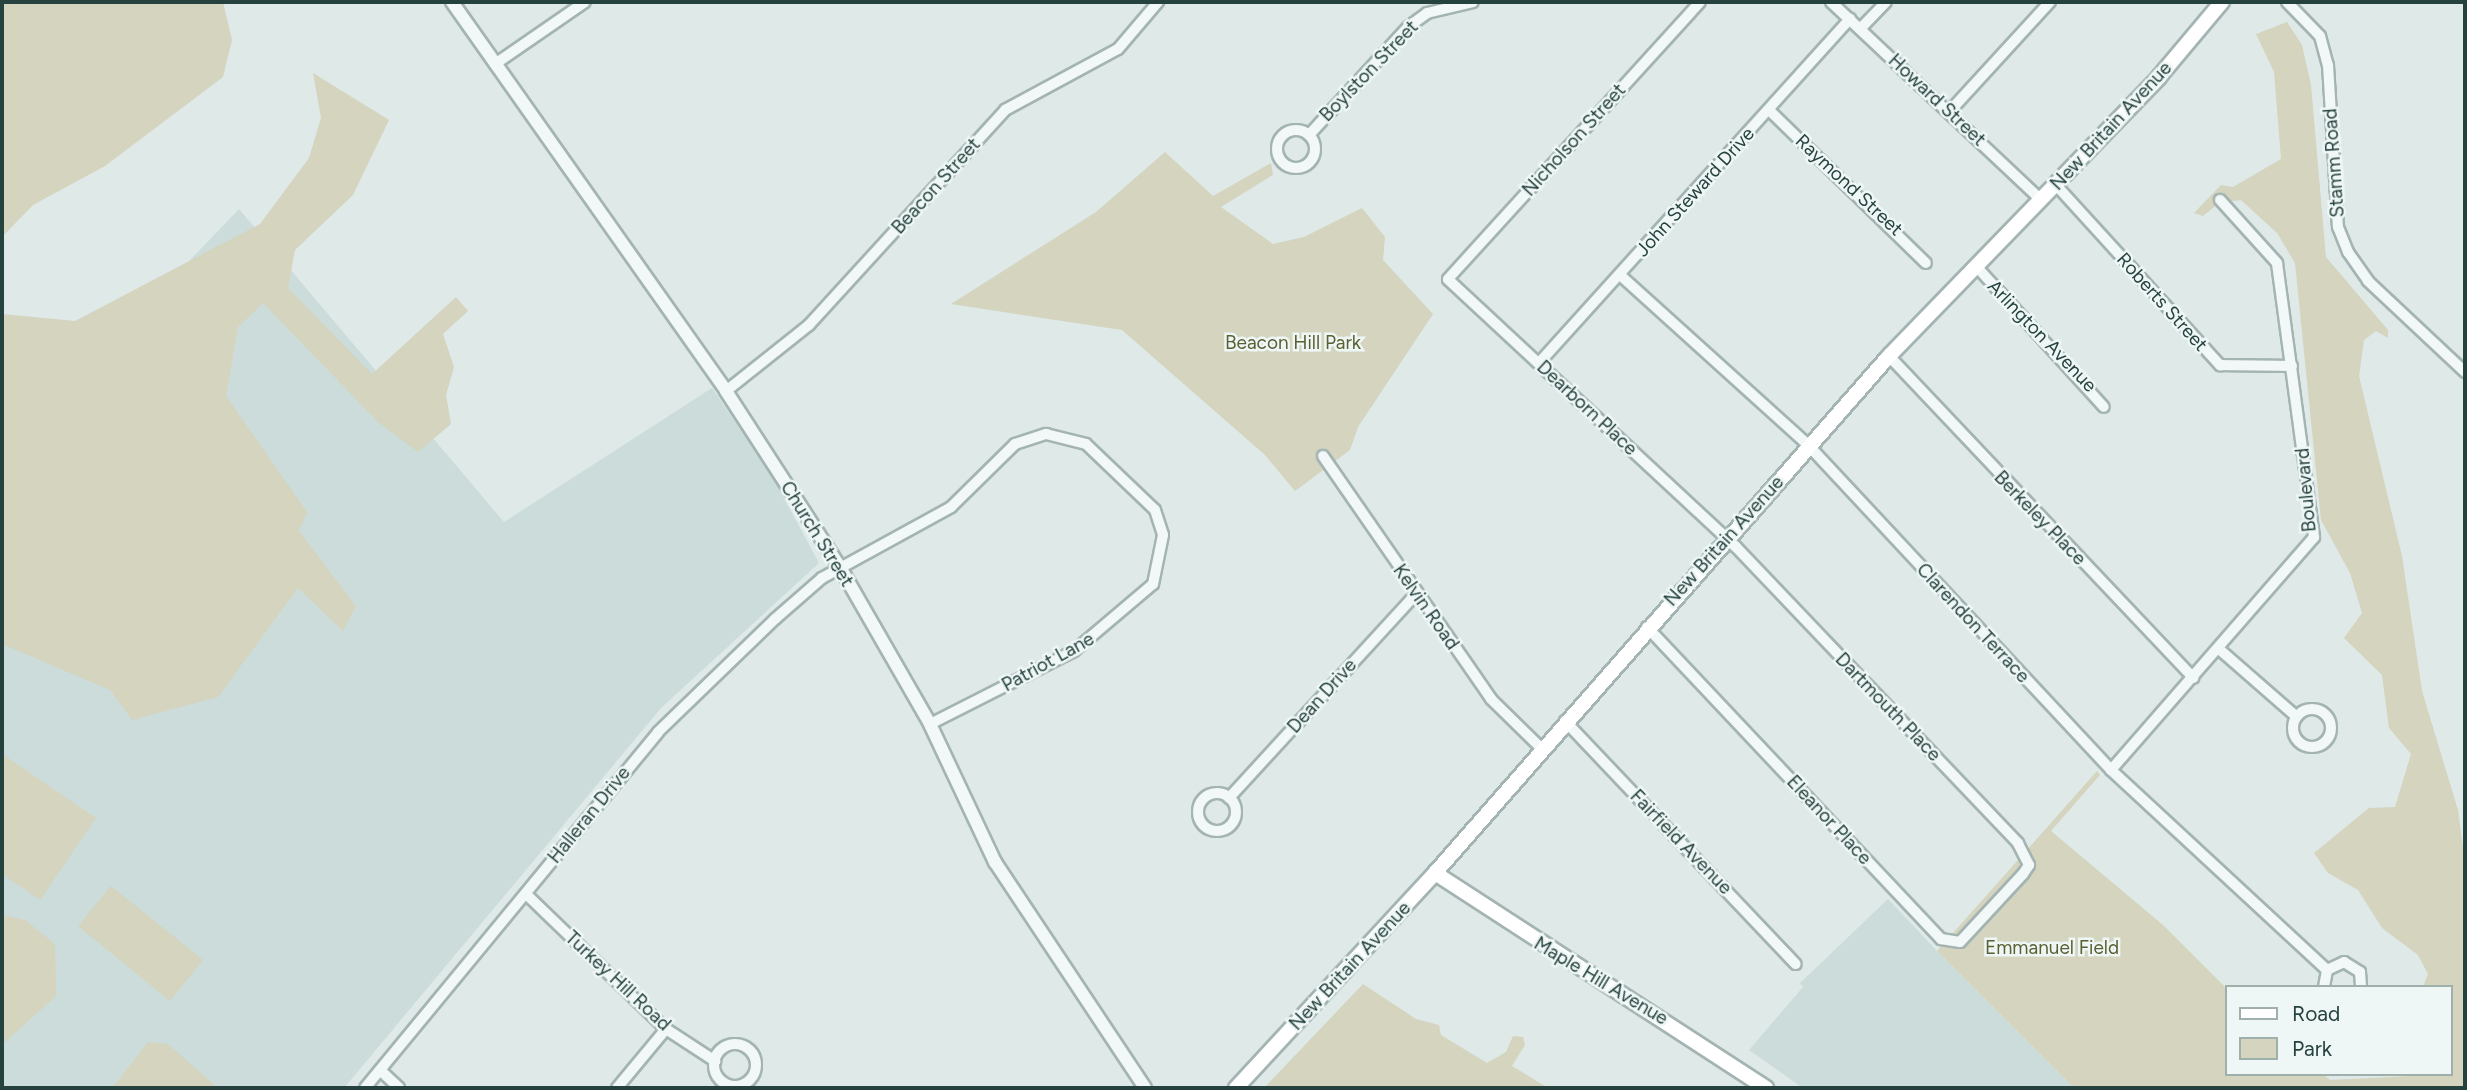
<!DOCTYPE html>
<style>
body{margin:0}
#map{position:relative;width:2467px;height:1090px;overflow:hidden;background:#dee9e8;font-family:Figtree,sans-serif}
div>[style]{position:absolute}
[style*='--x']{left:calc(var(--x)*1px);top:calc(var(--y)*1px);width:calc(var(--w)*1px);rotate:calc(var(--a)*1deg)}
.built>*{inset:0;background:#ccdcda}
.green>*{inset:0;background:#d4d4bf}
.roads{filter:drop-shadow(2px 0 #a3b4b2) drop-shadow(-2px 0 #a3b4b2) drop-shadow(0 2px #a3b4b2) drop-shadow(0 -2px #a3b4b2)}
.minor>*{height:10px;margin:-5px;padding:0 5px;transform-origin:5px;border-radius:5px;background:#f2f7f7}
.minor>.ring{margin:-5px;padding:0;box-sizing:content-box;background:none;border:10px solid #f2f7f7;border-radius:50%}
.tertiary>*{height:12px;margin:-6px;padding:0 6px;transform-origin:6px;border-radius:6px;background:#f2f7f7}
.secondary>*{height:14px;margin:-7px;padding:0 7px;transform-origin:7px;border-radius:7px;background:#fff}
span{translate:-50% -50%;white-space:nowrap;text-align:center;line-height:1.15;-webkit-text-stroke:5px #eef7f5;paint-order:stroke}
.street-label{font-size:19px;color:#26423f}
.park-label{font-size:19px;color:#5c5f32}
.frame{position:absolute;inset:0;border:4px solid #26423f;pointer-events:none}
.legend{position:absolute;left:2225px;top:985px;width:228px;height:91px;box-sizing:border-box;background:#eef7f5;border:2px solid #9eafac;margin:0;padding:9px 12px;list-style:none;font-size:21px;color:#26423f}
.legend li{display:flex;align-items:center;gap:14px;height:35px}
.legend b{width:35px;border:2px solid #9eafac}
</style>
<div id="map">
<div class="built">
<div style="clip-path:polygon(239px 209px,504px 522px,712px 388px,771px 474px,819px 563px,661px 708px,344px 1088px,2px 1088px,2px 429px,62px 394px)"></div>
<div style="clip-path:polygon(1888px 899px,1937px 951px,2074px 1088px,1803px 1088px,1749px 1050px,1803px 987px,1800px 983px)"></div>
</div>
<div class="green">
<div style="clip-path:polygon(2px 2px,223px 2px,232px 40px,223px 77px,105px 166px,33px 205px,2px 237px)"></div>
<div style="clip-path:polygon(2287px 22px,2302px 45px,2311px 85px,2326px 257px,2388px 330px,2388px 338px,2376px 331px,2364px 340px,2359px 376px,2402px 556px,2422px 691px,2458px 810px,2465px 863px,2465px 1088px,2074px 1088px,1937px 951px,2097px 771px,2100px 775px,2051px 831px,2163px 925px,2227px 989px,2227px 1074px,2323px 1074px,2330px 1080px,2451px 1074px,2451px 987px,2423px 987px,2428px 974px,2418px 955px,2382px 928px,2358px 890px,2328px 873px,2314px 853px,2369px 808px,2395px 807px,2411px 754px,2389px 728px,2382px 675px,2344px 638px,2362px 613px,2350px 573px,2321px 520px,2295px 263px,2277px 233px,2241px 200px,2219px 203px,2203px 216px,2194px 213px,2221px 185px,2233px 187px,2281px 159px,2274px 72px,2256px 34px)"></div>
<div style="clip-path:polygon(313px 73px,389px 120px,353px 195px,295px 250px,288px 288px,372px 374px,456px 297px,468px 311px,443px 334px,454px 367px,446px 395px,451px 424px,418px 452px,378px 422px,263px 303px,238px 327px,226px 396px,307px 512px,299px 531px,356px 606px,343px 631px,298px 588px,218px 697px,132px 720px,110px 690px,2px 644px,2px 314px,75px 321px,260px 224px,309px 158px,321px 118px)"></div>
<div style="clip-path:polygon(1165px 152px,1213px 196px,1271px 163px,1273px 175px,1221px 207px,1273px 244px,1304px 237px,1362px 208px,1385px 237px,1383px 260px,1433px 314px,1358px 427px,1350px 450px,1295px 491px,1265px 455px,1122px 330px,951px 304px,1096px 212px)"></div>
<div style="clip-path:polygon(2px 754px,96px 818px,40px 900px,2px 874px)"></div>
<div style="clip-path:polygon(111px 886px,203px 960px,170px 1001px,78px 926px)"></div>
<div style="clip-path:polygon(2px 915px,25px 920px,55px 944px,56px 996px,2px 1045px)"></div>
<div style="clip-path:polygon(1363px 984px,1416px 1019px,1439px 1025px,1441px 1035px,1487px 1063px,1506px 1052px,1513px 1036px,1523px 1037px,1525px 1045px,1512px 1066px,1548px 1088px,1264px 1088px)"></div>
<div style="clip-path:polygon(148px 1042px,168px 1044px,218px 1088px,112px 1088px)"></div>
</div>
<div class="roads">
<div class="minor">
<div style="--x:1831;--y:2;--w:289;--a:43.3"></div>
<div style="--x:2287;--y:2;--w:47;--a:45.9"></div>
<div style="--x:2320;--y:36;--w:30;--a:75"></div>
<div style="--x:2328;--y:65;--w:162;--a:86.5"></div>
<div style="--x:2338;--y:227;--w:27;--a:68"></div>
<div style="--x:2348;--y:252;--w:35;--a:55"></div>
<div style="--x:2368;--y:281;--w:133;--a:43.2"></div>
<div style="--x:1860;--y:29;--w:37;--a:-46"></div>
<div style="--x:495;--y:64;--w:109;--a:-34.6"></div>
<div style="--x:1769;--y:110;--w:219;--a:44.3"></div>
<div style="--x:1950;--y:111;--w:148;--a:-47.5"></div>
<div class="ring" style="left:1277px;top:130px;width:28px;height:28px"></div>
<div style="--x:1309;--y:135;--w:147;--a:-47.5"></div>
<div style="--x:1408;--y:27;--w:24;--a:-36"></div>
<div style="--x:1427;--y:13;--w:47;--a:-13.4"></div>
<div style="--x:2056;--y:185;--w:244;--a:47.7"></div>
<div style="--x:2220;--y:365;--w:72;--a:0.8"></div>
<div style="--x:1976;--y:266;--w:190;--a:47.8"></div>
<div style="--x:1620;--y:275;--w:255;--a:42.1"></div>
<div style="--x:1809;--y:446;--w:443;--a:47"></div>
<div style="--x:2111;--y:770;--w:294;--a:42.8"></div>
<div style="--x:1889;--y:356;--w:443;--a:46.6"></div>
<div style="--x:1539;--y:363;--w:464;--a:-47.9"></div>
<div style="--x:726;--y:391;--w:106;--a:-38.5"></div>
<div style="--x:809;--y:325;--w:291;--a:-47.6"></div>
<div style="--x:1005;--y:110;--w:128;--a:-28.4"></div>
<div style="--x:1118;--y:49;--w:62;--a:-49.6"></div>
<div style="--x:1323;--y:456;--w:295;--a:55.3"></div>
<div style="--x:1491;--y:699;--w:70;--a:44.4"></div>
<div style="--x:1647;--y:627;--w:429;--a:46.7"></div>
<div style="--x:1941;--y:939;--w:19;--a:9"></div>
<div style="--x:1960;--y:942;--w:93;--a:-47.2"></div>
<div style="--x:2023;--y:874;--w:11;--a:-56"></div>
<div style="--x:2029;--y:865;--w:25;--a:-117"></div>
<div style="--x:2018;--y:843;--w:409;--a:-133.6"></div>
<div style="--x:1736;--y:547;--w:393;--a:-137.1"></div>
<div style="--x:1448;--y:279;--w:374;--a:-47.7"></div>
<div style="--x:2219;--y:649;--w:103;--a:41.1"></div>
<div class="ring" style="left:2293px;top:709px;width:28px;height:28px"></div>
<div style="--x:1565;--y:721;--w:335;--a:46.5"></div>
<div style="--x:2111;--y:770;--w:309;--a:-48.9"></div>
<div style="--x:2314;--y:537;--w:276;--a:-97.7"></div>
<div style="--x:2277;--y:263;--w:85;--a:-132.1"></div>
<div class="ring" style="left:1198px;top:793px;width:28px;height:28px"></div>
<div style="--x:1229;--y:798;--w:275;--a:-47.5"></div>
<div style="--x:526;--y:894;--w:194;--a:44"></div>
<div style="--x:666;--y:1029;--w:59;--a:33.1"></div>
<div style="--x:2324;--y:987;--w:17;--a:-80"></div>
<div style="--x:2327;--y:970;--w:19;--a:-25"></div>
<div style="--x:2344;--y:962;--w:19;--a:32"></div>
<div style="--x:2360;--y:972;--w:15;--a:86"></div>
<div class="ring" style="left:714px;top:1044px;width:32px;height:32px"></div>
<div style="--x:380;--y:1070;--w:26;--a:43"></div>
<div style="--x:365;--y:1088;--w:461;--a:-50.5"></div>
<div style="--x:658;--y:732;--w:163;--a:-44"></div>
<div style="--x:775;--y:619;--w:62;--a:-41.1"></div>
<div style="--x:822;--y:578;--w:147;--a:-28.8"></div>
<div style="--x:951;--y:507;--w:90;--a:-44.5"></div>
<div style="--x:1015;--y:444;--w:33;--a:-18"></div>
<div style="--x:1046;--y:434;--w:41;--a:14"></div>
<div style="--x:1086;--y:444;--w:95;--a:43.7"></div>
<div style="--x:1155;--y:510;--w:26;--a:72"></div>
<div style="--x:1163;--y:535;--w:50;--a:101.5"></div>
<div style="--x:1153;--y:584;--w:104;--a:139.7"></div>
<div style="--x:1074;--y:651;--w:161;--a:153.1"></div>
<div style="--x:617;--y:1088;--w:77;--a:-50.3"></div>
</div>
<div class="tertiary">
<div style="--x:452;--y:2;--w:476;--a:54.8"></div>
<div style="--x:726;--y:391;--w:212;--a:57.1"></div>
<div style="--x:841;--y:569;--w:179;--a:60.1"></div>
<div style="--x:930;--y:724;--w:153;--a:64.8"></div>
<div style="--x:995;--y:862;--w:271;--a:56.4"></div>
</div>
<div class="secondary">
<div style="--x:1435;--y:873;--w:395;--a:33"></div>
<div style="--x:1236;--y:1088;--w:293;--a:-47.2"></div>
<div style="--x:1435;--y:873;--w:688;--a:-48.71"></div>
<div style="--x:1889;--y:356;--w:388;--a:-45.9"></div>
<div style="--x:2159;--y:77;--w:98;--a:-50"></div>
</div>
</div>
<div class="street-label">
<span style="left:1369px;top:71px;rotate:-46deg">Boylston Street</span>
<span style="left:1937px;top:100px;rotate:43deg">Howard Street</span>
<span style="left:2111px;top:126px;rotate:-47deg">New Britain Avenue</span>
<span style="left:1574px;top:140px;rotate:-48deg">Nicholson Street</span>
<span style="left:2334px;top:163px;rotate:-94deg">Stamm Road</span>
<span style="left:1849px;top:185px;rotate:43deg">Raymond Street</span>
<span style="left:936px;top:186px;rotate:-48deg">Beacon Street</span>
<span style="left:1695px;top:192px;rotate:-48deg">John Steward Drive</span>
<span style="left:2162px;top:302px;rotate:48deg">Roberts Street</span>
<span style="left:2042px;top:336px;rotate:46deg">Arlington Avenue</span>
<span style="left:1587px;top:408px;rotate:43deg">Dearborn Place</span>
<span style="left:2306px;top:490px;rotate:-95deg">Boulevard</span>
<span style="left:2040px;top:518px;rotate:46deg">Berkeley Place</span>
<span style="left:817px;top:534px;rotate:58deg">Church Street</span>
<span style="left:1724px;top:541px;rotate:-48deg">New Britain Avenue</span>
<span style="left:1426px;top:607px;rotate:55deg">Kelvin Road</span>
<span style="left:1973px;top:623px;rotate:47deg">Clarendon Terrace</span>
<span style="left:1048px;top:662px;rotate:-29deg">Patriot Lane</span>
<span style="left:1322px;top:696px;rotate:-48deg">Dean Drive</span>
<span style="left:1888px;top:707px;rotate:46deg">Dartmouth Place</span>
<span style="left:589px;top:815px;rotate:-51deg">Halleran Drive</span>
<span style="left:1829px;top:820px;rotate:47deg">Eleanor Place</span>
<span style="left:1681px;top:842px;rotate:46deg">Fairfield Avenue</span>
<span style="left:1350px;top:966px;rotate:-47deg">New Britain Avenue</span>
<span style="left:618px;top:981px;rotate:43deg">Turkey Hill Road</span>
<span style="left:1601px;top:981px;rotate:31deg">Maple Hill Avenue</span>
</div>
<div class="park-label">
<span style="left:1293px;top:343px">Beacon Hill Park</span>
<span style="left:2052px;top:948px">Emmanuel Field</span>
</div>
<div class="frame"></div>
<ul class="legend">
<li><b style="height:9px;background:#fff"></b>Road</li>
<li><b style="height:19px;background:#d4d4bf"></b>Park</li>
</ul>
</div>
